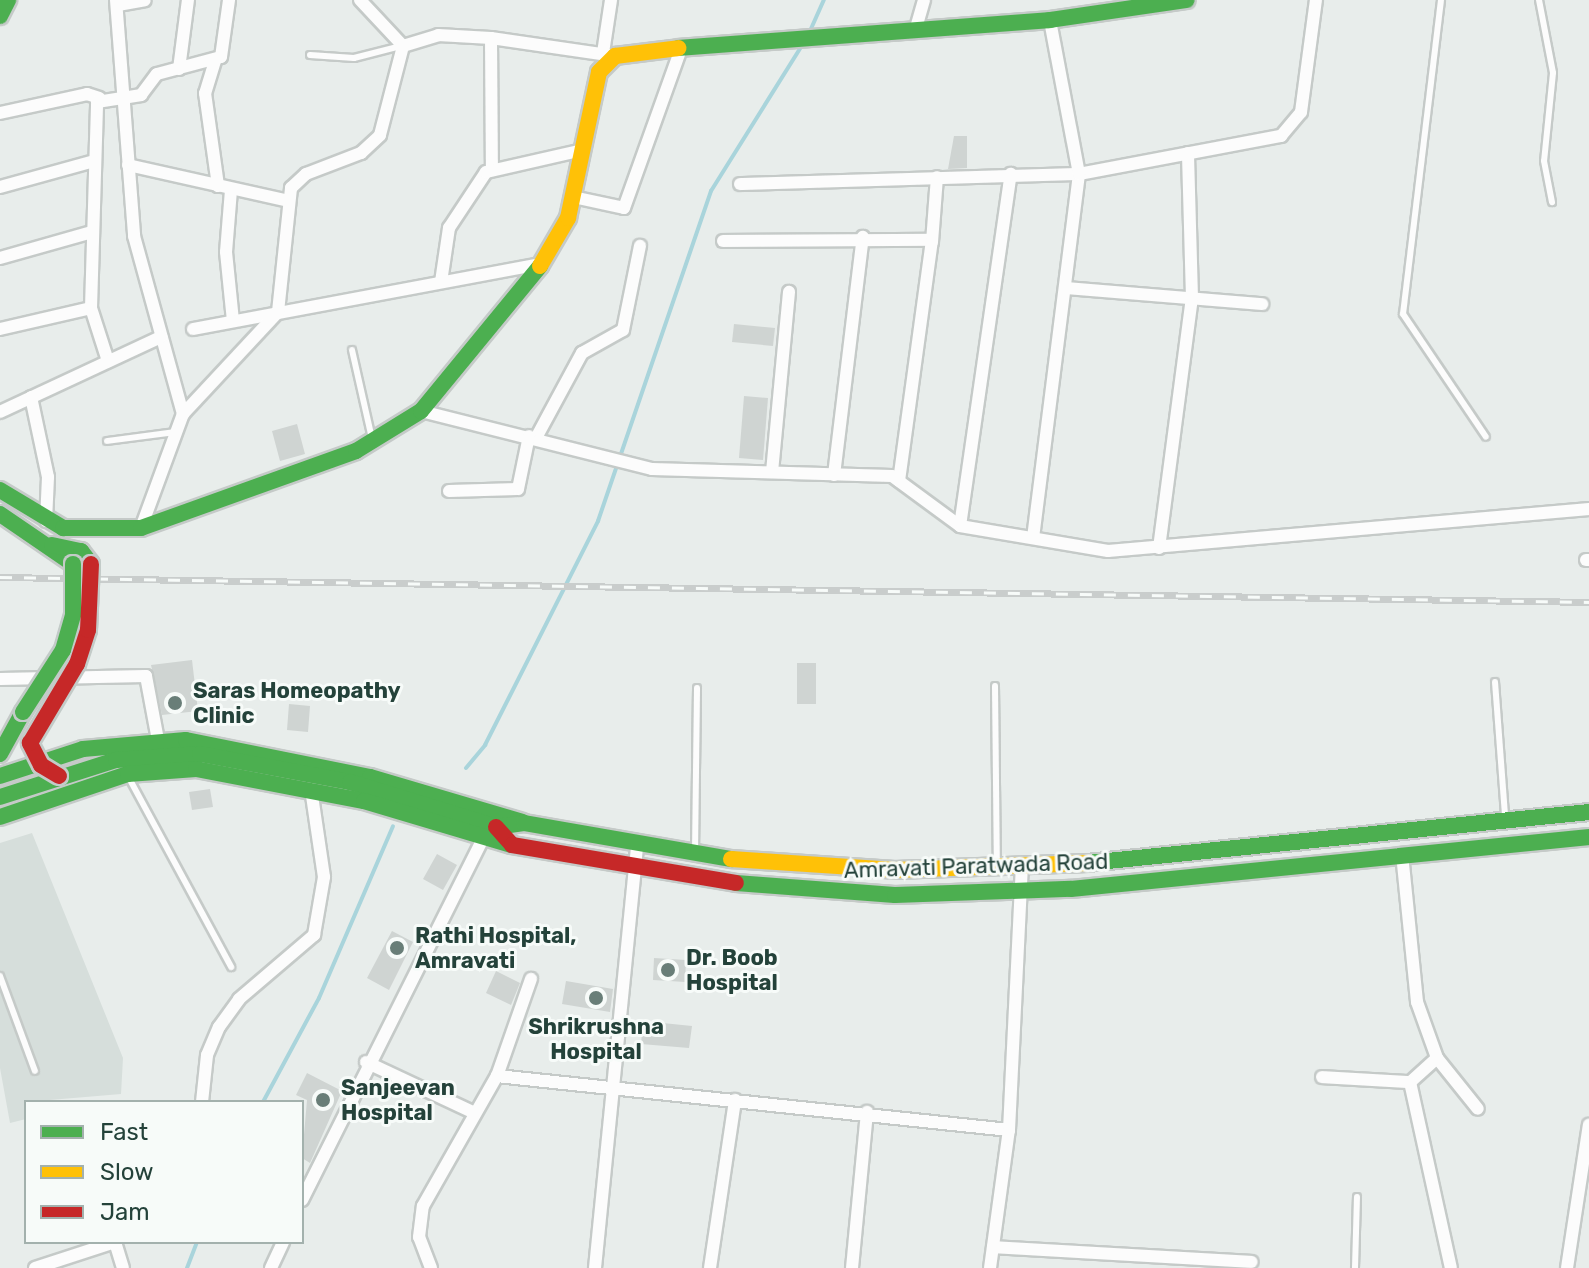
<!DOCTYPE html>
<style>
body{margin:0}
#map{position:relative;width:1589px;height:1268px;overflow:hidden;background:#e8edeb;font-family:Rubik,sans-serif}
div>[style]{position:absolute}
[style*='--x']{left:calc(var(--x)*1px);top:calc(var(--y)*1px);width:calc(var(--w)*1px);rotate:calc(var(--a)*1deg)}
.built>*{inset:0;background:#d6dedb}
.stream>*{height:4px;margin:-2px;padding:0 2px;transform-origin:2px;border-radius:2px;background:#a9d4db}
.building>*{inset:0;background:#cfd4d2}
.roads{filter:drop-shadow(2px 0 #c5cac8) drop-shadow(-2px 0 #c5cac8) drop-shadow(0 2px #c5cac8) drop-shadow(0 -2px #c5cac8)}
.lane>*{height:6px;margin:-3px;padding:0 3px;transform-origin:3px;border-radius:3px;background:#fcfcfc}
.street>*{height:12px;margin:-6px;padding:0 6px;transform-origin:6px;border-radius:6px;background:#fcfcfc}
.fast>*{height:16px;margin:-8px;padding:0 8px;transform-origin:8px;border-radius:8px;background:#4caf50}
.slow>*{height:16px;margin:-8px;padding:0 8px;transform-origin:8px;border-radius:8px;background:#ffc107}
.jam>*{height:16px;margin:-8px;padding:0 8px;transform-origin:8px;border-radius:8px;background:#c62828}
.rail>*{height:7px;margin-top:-3.5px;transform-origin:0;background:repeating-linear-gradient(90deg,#f7fbf9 0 12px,#c9cdcc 0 24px);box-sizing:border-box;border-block:2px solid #c9cdcc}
.bridges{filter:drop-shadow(2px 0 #c3cbc8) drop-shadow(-2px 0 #c3cbc8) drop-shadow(0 2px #c3cbc8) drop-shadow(0 -2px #c3cbc8)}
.fast-bridge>*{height:16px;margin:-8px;padding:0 8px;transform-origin:8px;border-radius:8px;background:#4caf50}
.jam-bridge>*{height:16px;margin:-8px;padding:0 8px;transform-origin:8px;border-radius:8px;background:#c62828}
.dots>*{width:22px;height:22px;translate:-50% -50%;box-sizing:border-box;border:4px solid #f7fbf9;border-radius:50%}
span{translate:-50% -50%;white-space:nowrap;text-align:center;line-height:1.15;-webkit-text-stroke:6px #f7fbf9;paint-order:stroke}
.poi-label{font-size:22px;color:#24423a;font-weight:700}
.left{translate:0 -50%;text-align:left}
.street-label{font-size:22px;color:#24423a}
.legend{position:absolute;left:24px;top:1100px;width:280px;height:144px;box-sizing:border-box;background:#f7fbf9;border:2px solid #a3b1ad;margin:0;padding:10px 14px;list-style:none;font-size:24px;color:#24423a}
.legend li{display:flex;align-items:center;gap:16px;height:40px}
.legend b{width:40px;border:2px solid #a3b1ad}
</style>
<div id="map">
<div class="built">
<div style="clip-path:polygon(32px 833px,123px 1058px,121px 1094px,26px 1102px,26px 1119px,10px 1123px,0 1068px,0 843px)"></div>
</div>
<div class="stream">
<div style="--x:810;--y:31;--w:34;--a:-66"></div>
<div style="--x:466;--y:768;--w:30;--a:-50"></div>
<div style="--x:485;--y:745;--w:251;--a:-63.2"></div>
<div style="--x:598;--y:521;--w:349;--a:-71.1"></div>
<div style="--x:711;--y:191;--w:179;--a:-58"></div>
<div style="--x:263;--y:1102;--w:118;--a:-61.7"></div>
<div style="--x:319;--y:998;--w:187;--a:-66.7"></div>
<div style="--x:187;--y:1268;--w:28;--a:-69"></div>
</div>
<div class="building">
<div style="clip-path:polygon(954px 136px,967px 136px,967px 168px,948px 169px)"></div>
<div style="clip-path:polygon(734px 324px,775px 328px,773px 346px,732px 342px)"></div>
<div style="clip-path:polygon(744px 396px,768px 398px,763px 460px,739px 458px)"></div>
<div style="clip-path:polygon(297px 424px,305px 454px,280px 461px,272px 431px)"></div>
<div style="clip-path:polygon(192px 660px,198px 711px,162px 715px,151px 665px)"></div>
<div style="clip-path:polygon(797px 663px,816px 663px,816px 704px,797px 704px)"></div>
<div style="clip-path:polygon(289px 704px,310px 706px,308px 732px,287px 730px)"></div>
<div style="clip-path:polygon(210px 789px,213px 807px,192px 810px,189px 792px)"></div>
<div style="clip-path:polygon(437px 854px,457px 865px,443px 890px,423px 879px)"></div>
<div style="clip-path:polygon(392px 931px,413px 942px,389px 990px,367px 978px)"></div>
<div style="clip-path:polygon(654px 958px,686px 960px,685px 982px,653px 980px)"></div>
<div style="clip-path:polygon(496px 971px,520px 983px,511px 1005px,486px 993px)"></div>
<div style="clip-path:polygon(566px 981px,613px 989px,610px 1012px,562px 1004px)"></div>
<div style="clip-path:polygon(643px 1021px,692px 1026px,689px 1048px,641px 1044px)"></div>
<div style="clip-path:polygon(307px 1073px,342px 1091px,310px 1163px,302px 1158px,307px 1100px,296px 1095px)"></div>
</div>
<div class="roads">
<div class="lane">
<div style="--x:1441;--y:0;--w:316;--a:96.9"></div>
<div style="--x:1403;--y:314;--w:148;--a:56"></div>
<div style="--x:1539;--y:0;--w:74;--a:79.1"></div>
<div style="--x:1553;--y:73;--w:88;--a:95.8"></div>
<div style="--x:1544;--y:161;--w:42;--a:79"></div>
<div style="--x:310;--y:55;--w:44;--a:3.9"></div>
<div style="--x:354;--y:58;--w:49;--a:-14.3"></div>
<div style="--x:352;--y:350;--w:91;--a:77.3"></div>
<div style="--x:107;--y:441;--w:70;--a:-7.4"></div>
<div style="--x:1495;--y:682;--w:134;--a:85.7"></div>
<div style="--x:995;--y:686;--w:177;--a:89.4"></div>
<div style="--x:129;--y:778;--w:215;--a:61.6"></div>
<div style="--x:695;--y:853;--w:165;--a:-89.3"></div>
<div style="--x:0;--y:976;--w:101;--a:69.8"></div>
<div style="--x:1355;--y:1268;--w:71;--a:-88.4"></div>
</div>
<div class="street">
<div style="--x:116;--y:0;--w:237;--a:85.6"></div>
<div style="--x:134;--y:236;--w:185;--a:74.6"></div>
<div style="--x:360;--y:0;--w:63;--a:46.9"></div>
<div style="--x:118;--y:5;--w:27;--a:-10"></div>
<div style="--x:916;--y:28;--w:29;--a:-74"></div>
<div style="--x:491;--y:38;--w:130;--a:89.6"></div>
<div style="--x:603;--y:53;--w:54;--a:-81.4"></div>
<div style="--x:215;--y:61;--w:34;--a:107"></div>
<div style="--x:205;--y:93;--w:94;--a:82"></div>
<div style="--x:179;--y:69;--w:70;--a:-82.6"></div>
<div style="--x:0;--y:113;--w:89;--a:-12.3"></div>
<div style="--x:87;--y:94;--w:13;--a:18"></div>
<div style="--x:128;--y:165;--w:161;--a:12.6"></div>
<div style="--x:740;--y:184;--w:339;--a:-1.7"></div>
<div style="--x:1079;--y:174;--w:206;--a:-10.7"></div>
<div style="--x:1281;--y:136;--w:31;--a:-50"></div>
<div style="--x:1301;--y:112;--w:113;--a:-82.4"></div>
<div style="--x:0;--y:187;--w:94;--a:-15.4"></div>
<div style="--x:231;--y:190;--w:62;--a:94.6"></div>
<div style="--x:226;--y:252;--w:69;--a:84.2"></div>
<div style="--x:573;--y:197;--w:52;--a:12.2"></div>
<div style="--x:624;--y:208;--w:172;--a:-70.3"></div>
<div style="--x:723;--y:241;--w:209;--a:-0.3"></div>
<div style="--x:932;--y:240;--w:243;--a:97.8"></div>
<div style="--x:932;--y:242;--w:65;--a:-85.6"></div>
<div style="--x:0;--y:258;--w:96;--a:-15.8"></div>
<div style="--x:441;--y:282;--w:55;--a:-81.6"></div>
<div style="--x:449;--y:228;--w:67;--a:-56.5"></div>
<div style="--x:486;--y:172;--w:99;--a:-12.8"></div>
<div style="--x:1066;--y:288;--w:197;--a:4.7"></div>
<div style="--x:91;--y:308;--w:56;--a:72.2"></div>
<div style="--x:0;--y:329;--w:93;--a:-13"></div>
<div style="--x:91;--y:308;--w:206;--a:-88.3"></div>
<div style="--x:97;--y:102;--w:45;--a:-9"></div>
<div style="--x:141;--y:95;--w:26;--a:-53"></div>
<div style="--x:157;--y:74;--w:66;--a:-14.9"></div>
<div style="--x:221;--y:57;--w:58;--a:-82"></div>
<div style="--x:193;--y:329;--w:355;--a:-10.6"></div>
<div style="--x:31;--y:397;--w:82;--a:78"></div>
<div style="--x:48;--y:477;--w:44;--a:92.6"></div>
<div style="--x:421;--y:411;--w:238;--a:14.1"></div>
<div style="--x:652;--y:469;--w:240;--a:1.7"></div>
<div style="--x:892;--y:476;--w:84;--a:36.3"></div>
<div style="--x:960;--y:526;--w:150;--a:9.6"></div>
<div style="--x:1108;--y:551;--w:483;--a:-5"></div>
<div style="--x:0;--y:412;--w:178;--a:-25"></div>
<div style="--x:536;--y:438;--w:97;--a:-61.6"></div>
<div style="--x:582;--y:353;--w:47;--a:-29.3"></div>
<div style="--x:623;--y:330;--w:86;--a:-78.6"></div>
<div style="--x:772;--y:472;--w:181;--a:-84.6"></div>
<div style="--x:834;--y:475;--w:240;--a:-83.1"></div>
<div style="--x:449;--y:491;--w:69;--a:-1.7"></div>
<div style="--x:518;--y:489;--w:54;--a:-78.3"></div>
<div style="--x:960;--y:526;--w:356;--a:-81.8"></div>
<div style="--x:141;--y:528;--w:121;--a:-69.8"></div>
<div style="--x:183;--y:414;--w:139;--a:-47"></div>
<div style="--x:278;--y:312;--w:125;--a:-84"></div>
<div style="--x:291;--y:188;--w:21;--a:-43"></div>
<div style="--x:306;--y:174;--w:59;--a:-20.9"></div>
<div style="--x:361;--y:153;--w:26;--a:-43"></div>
<div style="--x:380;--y:135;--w:92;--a:-75.5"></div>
<div style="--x:403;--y:46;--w:37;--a:-17"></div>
<div style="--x:438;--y:35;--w:53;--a:3.2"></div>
<div style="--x:491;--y:38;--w:125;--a:8.3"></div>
<div style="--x:1033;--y:538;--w:367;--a:-82.8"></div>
<div style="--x:1079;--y:174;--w:157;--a:-100.7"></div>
<div style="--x:1159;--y:548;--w:252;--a:-82.5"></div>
<div style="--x:1192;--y:298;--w:145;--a:-91.6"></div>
<div style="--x:1586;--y:560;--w:3;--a:0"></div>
<div style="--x:0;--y:679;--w:146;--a:-1.2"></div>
<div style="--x:146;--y:676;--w:65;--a:79.4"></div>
<div style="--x:1402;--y:854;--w:149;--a:84.2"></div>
<div style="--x:1417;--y:1002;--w:59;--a:70.3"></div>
<div style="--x:1437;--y:1058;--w:36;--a:138"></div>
<div style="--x:1410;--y:1082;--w:190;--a:77.6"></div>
<div style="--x:1437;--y:1058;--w:65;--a:51.2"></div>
<div style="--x:366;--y:1062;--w:120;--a:25.1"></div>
<div style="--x:497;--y:1076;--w:103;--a:-70.7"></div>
<div style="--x:1322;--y:1077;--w:88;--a:3.3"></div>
<div style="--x:202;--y:1102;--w:47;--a:-83.9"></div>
<div style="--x:207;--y:1055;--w:30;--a:-67"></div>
<div style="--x:219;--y:1027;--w:34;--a:-54"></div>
<div style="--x:239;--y:999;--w:99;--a:-40.5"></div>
<div style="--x:314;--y:935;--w:59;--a:-80.2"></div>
<div style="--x:324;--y:877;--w:89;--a:-98.4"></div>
<div style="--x:302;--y:1200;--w:405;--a:-63.4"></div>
<div style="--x:115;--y:1242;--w:27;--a:73"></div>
<div style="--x:993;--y:1247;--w:259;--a:3.3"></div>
<div style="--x:35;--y:1268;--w:84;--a:-18"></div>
<div style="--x:271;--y:1268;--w:29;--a:-65"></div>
<div style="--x:431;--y:1268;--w:33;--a:-111"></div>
<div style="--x:419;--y:1237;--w:31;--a:-83"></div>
<div style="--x:423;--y:1206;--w:150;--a:-60.4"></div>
<div style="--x:497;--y:1076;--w:515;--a:6.02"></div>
<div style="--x:595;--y:1268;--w:424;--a:-84.3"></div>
<div style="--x:710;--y:1268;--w:170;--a:-81.5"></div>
<div style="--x:852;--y:1268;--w:157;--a:-84.5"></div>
<div style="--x:990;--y:1268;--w:139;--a:-82.2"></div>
<div style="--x:1009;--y:1130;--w:264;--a:-87.2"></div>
<div style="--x:1567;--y:1268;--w:145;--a:-81.3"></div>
</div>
<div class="fast">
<div style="--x:0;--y:16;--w:18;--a:-63"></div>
<div style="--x:679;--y:48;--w:372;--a:-4.3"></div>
<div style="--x:1050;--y:20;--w:138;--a:-8.3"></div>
<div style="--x:0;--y:490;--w:74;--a:31.1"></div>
<div style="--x:63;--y:528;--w:78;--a:0"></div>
<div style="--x:141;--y:528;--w:228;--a:-19.7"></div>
<div style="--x:356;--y:451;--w:76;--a:-31.6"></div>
<div style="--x:421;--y:411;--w:188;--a:-50.6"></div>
<div style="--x:0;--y:514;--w:88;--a:34.4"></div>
<div style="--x:52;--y:545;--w:30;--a:12"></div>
<div style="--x:81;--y:551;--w:16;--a:52"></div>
<div style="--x:0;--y:754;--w:48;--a:-61.3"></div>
<div style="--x:0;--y:776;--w:87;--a:-18"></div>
<div style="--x:83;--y:749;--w:103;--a:-5"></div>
<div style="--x:186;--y:740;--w:188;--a:11.4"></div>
<div style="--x:370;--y:777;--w:159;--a:16.4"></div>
<div style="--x:0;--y:797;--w:122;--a:-17.7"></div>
<div style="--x:116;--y:760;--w:84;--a:-4.1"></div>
<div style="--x:200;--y:754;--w:153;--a:10.6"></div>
<div style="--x:350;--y:782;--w:153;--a:17.1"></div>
<div style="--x:496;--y:827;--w:28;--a:-8"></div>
<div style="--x:524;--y:823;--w:210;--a:9.9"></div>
<div style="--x:0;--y:817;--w:135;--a:-18.6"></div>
<div style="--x:128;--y:774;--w:68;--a:-4.2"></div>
<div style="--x:196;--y:769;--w:171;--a:10.8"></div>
<div style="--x:364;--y:801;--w:154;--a:16.6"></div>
<div style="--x:1088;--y:863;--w:504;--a:-5.81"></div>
<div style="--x:736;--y:883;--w:159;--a:4.3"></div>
<div style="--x:895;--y:895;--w:176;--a:-2"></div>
<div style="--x:1071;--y:889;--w:521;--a:-5.73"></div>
</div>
<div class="slow">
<div style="--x:540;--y:266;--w:56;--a:-59.7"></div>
<div style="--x:568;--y:218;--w:149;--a:-78"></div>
<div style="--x:599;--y:72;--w:23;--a:-45"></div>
<div style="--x:615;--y:56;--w:64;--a:-7.1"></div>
<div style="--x:731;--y:859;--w:164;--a:3.8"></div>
<div style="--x:895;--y:870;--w:193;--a:-2.1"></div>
</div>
<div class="jam">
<div style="--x:496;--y:827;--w:24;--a:48"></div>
<div style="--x:512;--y:845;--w:227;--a:9.6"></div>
</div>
</div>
<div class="rail">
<div style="--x:0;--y:577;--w:1589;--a:0.9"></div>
</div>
<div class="bridges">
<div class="fast-bridge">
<div style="--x:23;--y:712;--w:74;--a:-57.2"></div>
<div style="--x:63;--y:650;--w:37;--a:-74"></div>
<div style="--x:73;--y:614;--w:50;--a:-90"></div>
</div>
<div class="jam-bridge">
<div style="--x:59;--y:776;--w:21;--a:-149"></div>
<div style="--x:41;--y:765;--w:25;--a:-117"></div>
<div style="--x:30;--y:743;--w:92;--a:-59.3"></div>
<div style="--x:77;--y:664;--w:36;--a:-72"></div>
<div style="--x:88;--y:630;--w:66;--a:-87.4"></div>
</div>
</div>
<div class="dots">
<div style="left:175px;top:703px;background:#697e78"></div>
<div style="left:397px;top:948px;background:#697e78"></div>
<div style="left:668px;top:970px;background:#697e78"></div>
<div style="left:596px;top:998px;background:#697e78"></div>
<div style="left:323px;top:1100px;background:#697e78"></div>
</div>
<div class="poi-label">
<span class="left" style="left:193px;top:703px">Saras Homeopathy<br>Clinic</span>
<span class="left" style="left:415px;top:948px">Rathi Hospital,<br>Amravati</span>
<span class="left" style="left:686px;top:970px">Dr. Boob<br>Hospital</span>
<span style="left:596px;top:1039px">Shrikrushna<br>Hospital</span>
<span class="left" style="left:341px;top:1100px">Sanjeevan<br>Hospital</span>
</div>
<div class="street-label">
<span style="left:976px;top:866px;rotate:-2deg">Amravati Paratwada Road</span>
</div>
<ul class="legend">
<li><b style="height:10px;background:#4caf50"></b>Fast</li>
<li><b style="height:10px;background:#ffc107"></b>Slow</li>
<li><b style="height:10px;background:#c62828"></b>Jam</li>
</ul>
</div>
